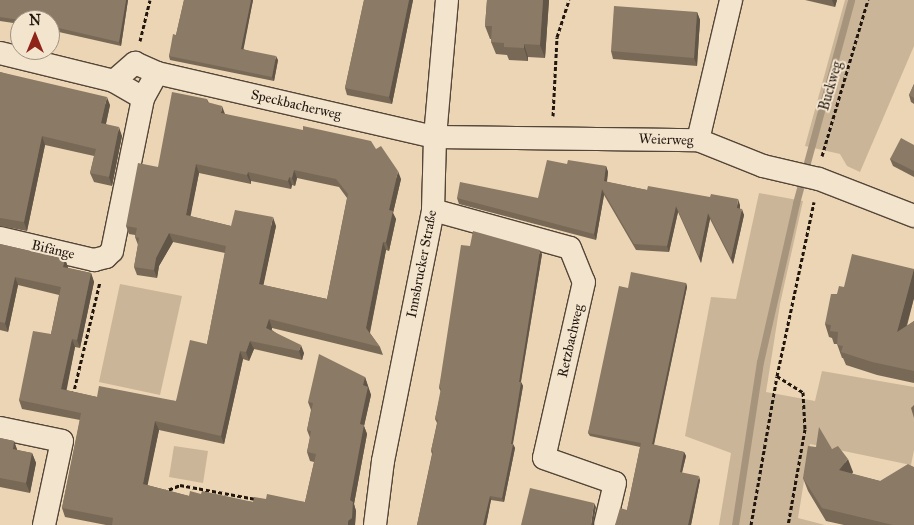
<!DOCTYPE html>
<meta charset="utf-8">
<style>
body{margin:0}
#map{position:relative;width:914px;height:525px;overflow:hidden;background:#ecd5b4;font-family:"IM FELL Great Primer",serif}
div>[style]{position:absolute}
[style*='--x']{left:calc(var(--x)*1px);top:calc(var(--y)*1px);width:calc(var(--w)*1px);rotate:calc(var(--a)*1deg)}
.green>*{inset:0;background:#cab598}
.stream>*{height:7px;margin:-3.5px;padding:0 3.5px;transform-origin:3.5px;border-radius:3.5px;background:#a7947c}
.path>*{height:3px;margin-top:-1.5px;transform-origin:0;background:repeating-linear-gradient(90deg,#22170f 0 4px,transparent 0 6.5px)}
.roads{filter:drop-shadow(1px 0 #544638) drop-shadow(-1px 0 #544638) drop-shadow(0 1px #544638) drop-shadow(0 -1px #544638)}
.street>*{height:22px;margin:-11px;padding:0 11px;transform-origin:11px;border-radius:11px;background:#f3e4ce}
.wall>*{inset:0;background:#786957}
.shaded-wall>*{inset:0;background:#615547}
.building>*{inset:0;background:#8b7a65}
span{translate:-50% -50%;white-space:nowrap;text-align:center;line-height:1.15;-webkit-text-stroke:4px #f3e4ce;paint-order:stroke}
.street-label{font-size:14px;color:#22170f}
.north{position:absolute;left:10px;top:10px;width:50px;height:50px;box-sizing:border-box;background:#f3e4ce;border:1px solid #9f9282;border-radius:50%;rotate:0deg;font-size:14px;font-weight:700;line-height:20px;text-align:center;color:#22170f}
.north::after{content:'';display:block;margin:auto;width:18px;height:22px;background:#8f2418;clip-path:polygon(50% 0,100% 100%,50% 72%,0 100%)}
</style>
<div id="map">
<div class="green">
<div style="clip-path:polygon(845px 0,914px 0,914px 46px,860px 172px,847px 166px,840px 154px,805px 146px)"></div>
<div style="clip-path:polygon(759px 193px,803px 201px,780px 304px,766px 392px,815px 401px,822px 371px,914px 387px,914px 450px,911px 465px,810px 444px,798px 518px,825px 525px,719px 525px,731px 453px,685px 436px,711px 297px,736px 299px)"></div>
<div style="clip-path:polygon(120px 284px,182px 296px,160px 395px,99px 382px)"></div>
<div style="clip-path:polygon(174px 446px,208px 451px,203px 483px,169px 477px)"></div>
</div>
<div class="stream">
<div style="--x:735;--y:525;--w:165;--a:-81.3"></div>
<div style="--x:760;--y:362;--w:163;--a:-77.2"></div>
<div style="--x:796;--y:203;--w:210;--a:-74.8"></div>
</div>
<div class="path">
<div style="--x:140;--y:41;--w:42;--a:-76.3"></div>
<div style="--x:553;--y:116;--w:79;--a:-87.1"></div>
<div style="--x:557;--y:37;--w:39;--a:-72"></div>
<div style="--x:822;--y:156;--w:163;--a:-73.6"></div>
<div style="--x:777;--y:376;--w:31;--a:32"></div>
<div style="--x:803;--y:392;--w:37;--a:87"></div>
<div style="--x:805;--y:429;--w:97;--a:100"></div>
<div style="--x:73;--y:395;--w:116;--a:-76.6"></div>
<div style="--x:163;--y:492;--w:18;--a:-22"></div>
<div style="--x:180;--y:485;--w:77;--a:10.4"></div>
<div style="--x:751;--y:525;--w:151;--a:-80.1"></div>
<div style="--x:777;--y:376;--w:178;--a:-78"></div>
</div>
<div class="roads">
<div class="street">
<div style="--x:0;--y:53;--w:117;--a:13.8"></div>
<div style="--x:135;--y:63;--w:24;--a:24"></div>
<div style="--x:157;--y:73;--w:29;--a:119"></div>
<div style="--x:143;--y:98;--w:34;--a:-150"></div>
<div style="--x:114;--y:81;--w:28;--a:-41"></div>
<div style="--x:157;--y:73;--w:285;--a:13"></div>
<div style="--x:435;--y:137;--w:263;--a:0.7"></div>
<div style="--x:698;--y:140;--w:70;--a:21.8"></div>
<div style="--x:763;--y:166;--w:57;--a:13.1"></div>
<div style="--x:819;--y:179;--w:102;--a:21.3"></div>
<div style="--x:698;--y:140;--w:144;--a:-76.7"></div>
<div style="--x:433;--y:210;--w:142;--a:15.5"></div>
<div style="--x:570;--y:248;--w:37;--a:68"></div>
<div style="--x:584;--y:282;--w:180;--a:102.8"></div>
<div style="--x:544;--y:458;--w:75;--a:19.4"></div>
<div style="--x:615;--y:483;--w:43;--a:103.4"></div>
<div style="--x:0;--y:238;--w:97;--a:13.2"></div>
<div style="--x:94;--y:260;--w:12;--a:-14"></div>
<div style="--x:106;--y:257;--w:8;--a:-45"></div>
<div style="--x:112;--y:251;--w:156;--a:-78.5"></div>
<div style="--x:0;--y:428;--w:63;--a:11.8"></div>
<div style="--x:62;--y:441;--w:86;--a:102.1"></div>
<div style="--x:375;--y:525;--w:64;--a:-82.9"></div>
<div style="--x:383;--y:461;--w:256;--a:-78.7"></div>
<div style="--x:433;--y:210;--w:73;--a:-88.4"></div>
<div style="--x:435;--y:137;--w:138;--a:-85"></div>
</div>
</div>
<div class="wall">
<div style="clip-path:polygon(0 0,128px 0,121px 46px,50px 30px,50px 20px,20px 20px,20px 24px,0 21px)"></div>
<div style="clip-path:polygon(184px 0,253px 0,243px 49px,278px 60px,274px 81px,170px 60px,169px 56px,176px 35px)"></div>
<div style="clip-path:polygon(364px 0,413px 0,392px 104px,347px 95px,345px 88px)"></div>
<div style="clip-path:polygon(487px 0,549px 0,545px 58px,528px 57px,528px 61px,509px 60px,507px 55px,496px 54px,491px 42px,491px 39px,490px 39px,485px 26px)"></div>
<div style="clip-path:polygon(805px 0,837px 0,835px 7px)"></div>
<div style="clip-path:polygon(697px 12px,700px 20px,697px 66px,613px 59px,611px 51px)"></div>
<div style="clip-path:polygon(0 72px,110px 105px,106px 124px,122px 136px,112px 186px,94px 182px,90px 173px,94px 156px,45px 145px,27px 231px,0 226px)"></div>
<div style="clip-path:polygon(914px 84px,914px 104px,911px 102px,909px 95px)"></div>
<div style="clip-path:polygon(evenodd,207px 99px,209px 103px,225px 114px,401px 179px,393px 213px,396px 219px,389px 251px,386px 250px,370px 333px,380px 347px,383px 355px,272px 328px,272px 330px,304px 353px,302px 360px,254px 349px,249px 361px,243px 359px,224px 444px,159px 430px,147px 485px,189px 496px,201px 494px,253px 502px,266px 499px,305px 502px,314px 462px,310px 461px,307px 452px,310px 438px,307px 430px,311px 410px,308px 402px,365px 377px,371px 395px,364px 426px,367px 434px,354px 504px,356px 511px,355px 525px,106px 525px,65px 517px,62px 508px,80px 420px,22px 409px,19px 400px,51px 334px,59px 295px,18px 285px,8px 332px,0 330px,0 244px,65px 259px,68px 268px,91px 273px,94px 282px,80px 348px,75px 347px,66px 390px,97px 397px,176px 401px,207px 344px,225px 253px,173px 242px,159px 266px,157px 278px,137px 275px,134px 267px,138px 245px,135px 237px,135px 235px,129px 234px,126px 226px,158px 167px,207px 99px,199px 173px,251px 184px,251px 181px,291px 189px,292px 185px,295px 186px,297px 178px,339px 187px,347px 198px,327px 299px,263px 285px,276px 226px,231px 226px,190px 216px,199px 173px)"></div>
<div style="clip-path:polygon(914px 145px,914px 177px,893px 166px,890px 159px)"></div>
<div style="clip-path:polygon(567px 164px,606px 166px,608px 172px,607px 182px,647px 190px,740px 205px,740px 209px,744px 215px,733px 264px,710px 219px,701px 263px,678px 212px,669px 252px,636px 250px,604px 195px,596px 240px,459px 204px,457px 198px,538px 198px)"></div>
<div style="clip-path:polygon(470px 246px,542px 254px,521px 382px,523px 386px,513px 444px,515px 448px,504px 502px,491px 500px,486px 525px,417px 525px,432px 454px,431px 451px,437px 423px,435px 419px,441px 392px,439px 388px)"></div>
<div style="clip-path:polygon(914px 269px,914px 298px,907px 326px,914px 321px,914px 383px,877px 375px,846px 365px,843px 358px,842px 358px,837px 344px,834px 344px,832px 338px,829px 337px,825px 324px,837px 294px,844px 287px)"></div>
<div style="clip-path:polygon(686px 283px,687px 287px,654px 445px,684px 452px,686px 456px,682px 473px,700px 480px,691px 525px,615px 525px,627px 510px,640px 447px,590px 436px,588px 433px,628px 288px)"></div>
<div style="clip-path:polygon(914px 405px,914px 418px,911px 408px)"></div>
<div style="clip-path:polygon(0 438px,14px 441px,17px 450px,32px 453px,36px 463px,30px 493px,0 487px,0 489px)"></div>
<div style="clip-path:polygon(832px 449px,853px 472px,852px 474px,880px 481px,914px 525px,844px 525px,826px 521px,808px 491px,803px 478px)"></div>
</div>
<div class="shaded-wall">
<div style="clip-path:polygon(126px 0,128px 0,121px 46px,119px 42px)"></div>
<div style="clip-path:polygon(251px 0,253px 0,243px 52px,241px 49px)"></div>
<div style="clip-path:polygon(409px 0,413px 0,392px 104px,389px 97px)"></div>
<div style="clip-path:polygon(543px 0,549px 0,545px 58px,540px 45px)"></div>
<div style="clip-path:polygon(832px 0,837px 0,835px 7px)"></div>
<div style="clip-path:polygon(697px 12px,700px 20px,697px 66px,694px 58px)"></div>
<div style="clip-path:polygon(524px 44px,528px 57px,528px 61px,524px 48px)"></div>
<div style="clip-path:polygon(276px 56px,278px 60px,274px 81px,272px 77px)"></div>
<div style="clip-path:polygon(107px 97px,110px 105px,104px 132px,101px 123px)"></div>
<div style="clip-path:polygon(222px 106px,225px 114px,221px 113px)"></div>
<div style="clip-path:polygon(119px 127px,122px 136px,112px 186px,109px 177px)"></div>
<div style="clip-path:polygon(42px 136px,45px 145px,27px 231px,24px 222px)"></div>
<div style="clip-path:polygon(196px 164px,199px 173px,189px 224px,186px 215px)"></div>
<div style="clip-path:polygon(606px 166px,608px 172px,606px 187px,604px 181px)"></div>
<div style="clip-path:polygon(294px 170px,297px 178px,295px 186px,292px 178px)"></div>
<div style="clip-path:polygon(398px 171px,401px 179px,393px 213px,396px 219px,389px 251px,386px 242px,389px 210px)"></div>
<div style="clip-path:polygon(248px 172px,251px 181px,251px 184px,247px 175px)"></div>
<div style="clip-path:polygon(289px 177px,292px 185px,291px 189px,288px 181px)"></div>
<div style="clip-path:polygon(602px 189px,604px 195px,596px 240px,594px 234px)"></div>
<div style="clip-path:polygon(738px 199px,740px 205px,739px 214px,737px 208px)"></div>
<div style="clip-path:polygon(676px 206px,678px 212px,669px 252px,667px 246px)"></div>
<div style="clip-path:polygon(742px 209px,744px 215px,733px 264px,731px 258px)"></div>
<div style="clip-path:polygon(708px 213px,710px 219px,701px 263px,699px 257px)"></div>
<div style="clip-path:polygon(273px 217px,276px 226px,262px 292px,259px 284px)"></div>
<div style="clip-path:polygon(169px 233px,173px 242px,159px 266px,157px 278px,154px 270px,156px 258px)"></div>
<div style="clip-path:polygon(383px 242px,386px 250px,369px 336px,366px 328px)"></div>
<div style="clip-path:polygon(540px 250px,542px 254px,520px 386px,519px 382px)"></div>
<div style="clip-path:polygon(65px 259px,68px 267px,66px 276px,63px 267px)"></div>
<div style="clip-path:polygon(914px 269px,914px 298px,901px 345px,897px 332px)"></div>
<div style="clip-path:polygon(91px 273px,94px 282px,80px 348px,77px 340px)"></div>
<div style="clip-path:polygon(15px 277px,18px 285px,8px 332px,5px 323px)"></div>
<div style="clip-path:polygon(686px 283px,687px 287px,653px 448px,652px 444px)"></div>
<div style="clip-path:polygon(269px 319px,272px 328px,269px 336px,266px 328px)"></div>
<div style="clip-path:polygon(72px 339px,75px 347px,65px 398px,61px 389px)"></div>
<div style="clip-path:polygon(250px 341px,254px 349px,249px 361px,246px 352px)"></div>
<div style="clip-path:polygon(301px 345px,304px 353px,302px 360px,299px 351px)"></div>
<div style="clip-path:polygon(240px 351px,243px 359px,224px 444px,221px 436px)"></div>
<div style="clip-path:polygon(365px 377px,371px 395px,364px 426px,367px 434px,354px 504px,356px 511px,355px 525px,348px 525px,350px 500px,360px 424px,363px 385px)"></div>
<div style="clip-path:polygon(521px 382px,523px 386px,512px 447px,511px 444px)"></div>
<div style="clip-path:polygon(155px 421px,159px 430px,146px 493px,143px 484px)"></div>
<div style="clip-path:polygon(14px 441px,18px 452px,13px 449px)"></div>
<div style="clip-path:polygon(513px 444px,515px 448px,504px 502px,502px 498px)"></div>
<div style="clip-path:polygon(684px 452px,686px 456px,681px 476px,680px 472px)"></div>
<div style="clip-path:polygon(32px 453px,36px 463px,30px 493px,26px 483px)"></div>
<div style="clip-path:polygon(848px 459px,853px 472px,844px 483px,839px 470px)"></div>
<div style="clip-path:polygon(699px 476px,700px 480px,691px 525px,688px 525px)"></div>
<div style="clip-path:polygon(490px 496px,491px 500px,486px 525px,483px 525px)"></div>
<div style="clip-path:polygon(594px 503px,596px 507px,593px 525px,591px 525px)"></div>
</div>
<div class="building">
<div style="clip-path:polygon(0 0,126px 0,119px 42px,50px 26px,50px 20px,20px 20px,0 17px)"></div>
<div style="clip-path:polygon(184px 0,251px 0,241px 49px,276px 56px,272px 77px,169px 56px,173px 34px,176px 35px)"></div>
<div style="clip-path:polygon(364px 0,409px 0,389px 97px,345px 88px)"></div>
<div style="clip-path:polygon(487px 0,543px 0,540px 45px,524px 44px,524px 48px,504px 47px,504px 43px,491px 42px,492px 26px,485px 26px)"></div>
<div style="clip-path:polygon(614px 6px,697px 12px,694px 58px,611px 51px)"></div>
<div style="clip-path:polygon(0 72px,107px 97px,101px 123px,119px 127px,109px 177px,90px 173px,96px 149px,42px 136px,24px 222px,0 218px)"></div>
<div style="clip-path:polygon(914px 84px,914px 98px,909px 95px)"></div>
<div style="clip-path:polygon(evenodd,172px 92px,207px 99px,207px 102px,222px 106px,221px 113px,303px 130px,303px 126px,371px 141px,376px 149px,381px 146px,398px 171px,389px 210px,393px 211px,386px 242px,383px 242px,366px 328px,380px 347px,269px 319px,266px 328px,301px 345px,299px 351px,250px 341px,246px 352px,240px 351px,221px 436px,155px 421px,143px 484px,189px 496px,190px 491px,201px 494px,202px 491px,253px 502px,254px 497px,266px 499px,267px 494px,305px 502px,316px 454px,307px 452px,311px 431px,307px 430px,313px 403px,308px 402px,319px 354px,365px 377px,363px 385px,368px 387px,360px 424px,364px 425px,350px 500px,353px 502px,352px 518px,348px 521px,348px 525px,112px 525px,113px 518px,62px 508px,81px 413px,19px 400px,33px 331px,51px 334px,61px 287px,15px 277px,5px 323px,0 322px,0 244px,65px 259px,63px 267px,91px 273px,77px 340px,72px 339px,61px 389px,97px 397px,99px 386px,176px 401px,190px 340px,207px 344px,226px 246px,169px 233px,156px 258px,154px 270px,134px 267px,139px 238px,135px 237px,137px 228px,126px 226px,138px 163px,158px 167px,172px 92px,196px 164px,247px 175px,248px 172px,288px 181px,289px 177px,292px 178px,294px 170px,336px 179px,348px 194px,327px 299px,259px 284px,273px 217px,235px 210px,231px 226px,186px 215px,196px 164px)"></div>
<div style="clip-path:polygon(901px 138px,914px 145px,914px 171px,890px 159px)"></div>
<div style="clip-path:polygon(547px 160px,567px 164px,568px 160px,606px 166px,604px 181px,647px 190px,648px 186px,710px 197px,711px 194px,738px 199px,737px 208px,742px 209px,731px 258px,708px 213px,699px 257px,676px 206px,667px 246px,634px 244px,602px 189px,594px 234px,457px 198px,460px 182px,538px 198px)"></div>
<div style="clip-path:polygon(473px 231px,540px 250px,519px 382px,521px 382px,511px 444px,513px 444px,502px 498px,490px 496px,483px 525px,417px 525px,433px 451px,431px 451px,438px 420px,435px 419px,441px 388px,439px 388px,461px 245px,470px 246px)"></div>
<div style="clip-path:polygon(852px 254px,914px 269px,897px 332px,914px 321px,914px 371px,872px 362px,841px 352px,843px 346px,837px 345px,838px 332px,830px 331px,831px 325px,825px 324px,831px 294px,837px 294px,839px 286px,844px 287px)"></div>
<div style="clip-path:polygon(631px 272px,686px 283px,652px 444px,684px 452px,680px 472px,699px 476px,688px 525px,615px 525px,620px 508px,627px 510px,641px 443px,588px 433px,619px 286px,628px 288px)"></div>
<div style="clip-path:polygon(819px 427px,832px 449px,838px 446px,848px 459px,839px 470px,880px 481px,908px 464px,914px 467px,914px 525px,893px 525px,822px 508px,803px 478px,808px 446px,816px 447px)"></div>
<div style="clip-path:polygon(0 438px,14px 441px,13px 449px,32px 453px,26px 483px,0 478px)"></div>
<div style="clip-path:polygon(530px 488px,594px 503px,591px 525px,521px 525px)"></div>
</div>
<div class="street-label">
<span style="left:831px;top:86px;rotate:-74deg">Buckweg</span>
<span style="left:296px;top:105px;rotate:13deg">Speckbacherweg</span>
<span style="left:666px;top:140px;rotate:2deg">Weierweg</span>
<span style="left:53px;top:250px;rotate:13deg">Bifänge</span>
<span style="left:422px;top:264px;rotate:-79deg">Innsbrucker Straße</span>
<span style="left:571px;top:341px;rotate:-77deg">Retzbachweg</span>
</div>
<div class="north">N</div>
</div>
